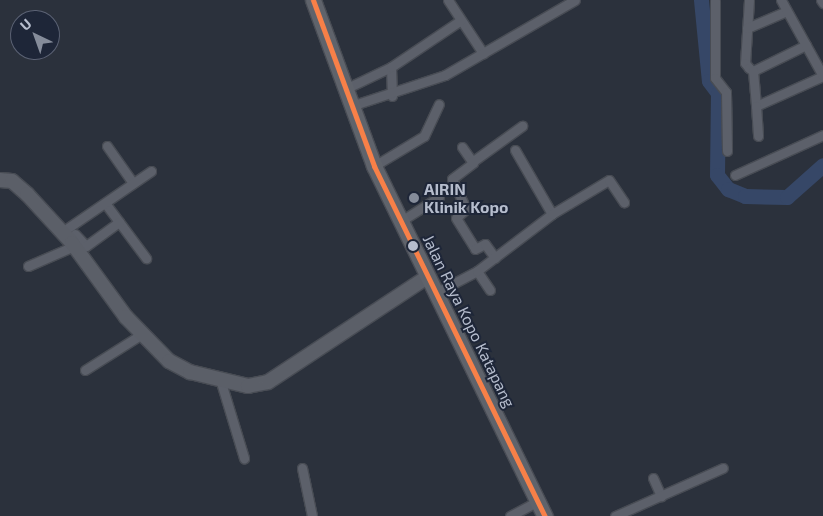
<!DOCTYPE html>
<style>
body{margin:0}
#map{position:relative;width:823px;height:516px;overflow:hidden;background:#2b313c;font-family:"Exo 2",sans-serif}
div>[style]{position:absolute}
[style*='--x']{left:calc(var(--x)*1px);top:calc(var(--y)*1px);width:calc(var(--w)*1px);rotate:calc(var(--a)*1deg)}
.river>*{height:15px;margin:-7.5px;padding:0 7.5px;transform-origin:7.5px;border-radius:7.5px;background:#364767}
.roads{filter:drop-shadow(1px 0 #484c54) drop-shadow(-1px 0 #484c54) drop-shadow(0 1px #484c54) drop-shadow(0 -1px #484c54)}
.street>*{height:9px;margin:-4.5px;padding:0 4.5px;transform-origin:4.5px;border-radius:4.5px;background:#5c606a}
.secondary>*{height:14px;margin:-7px;padding:0 7px;transform-origin:7px;border-radius:7px;background:#5b5f68}
.primary>*{height:15px;margin:-7.5px;padding:0 7.5px;transform-origin:7.5px;border-radius:7.5px;background:#5f636b}
.bus-1>*{height:5px;margin:-2.5px;padding:0 2.5px;transform-origin:2.5px;border-radius:2.5px;background:#f78048}
.dots>*{width:14px;height:14px;translate:-50% -50%;box-sizing:border-box;border:2px solid #1e2638;border-radius:50%}
span{translate:-50% -50%;white-space:nowrap;text-align:center;line-height:1.15;-webkit-text-stroke:4px #1e2638;paint-order:stroke}
.poi-label{font-size:16px;color:#b6bdcd;font-weight:700}
.left{translate:0 -50%;text-align:left}
.street-label{font-size:16px;color:#b6bdcd}
.north{position:absolute;left:10px;top:10px;width:50px;height:50px;box-sizing:border-box;background:#1e2638;border:1px solid #5b6274;border-radius:50%;rotate:318deg;font-size:14px;font-weight:700;line-height:20px;text-align:center;color:#b6bdcd}
.north::after{content:'';display:block;margin:auto;width:18px;height:22px;background:#858c9a;clip-path:polygon(50% 0,100% 100%,50% 72%,0 100%)}
</style>
<div id="map">
<div class="river">
<div style="--x:701;--y:0;--w:81;--a:84.4"></div>
<div style="--x:709;--y:81;--w:15;--a:53"></div>
<div style="--x:718;--y:93;--w:82;--a:90.7"></div>
<div style="--x:717;--y:175;--w:18;--a:52"></div>
<div style="--x:728;--y:189;--w:18;--a:22"></div>
<div style="--x:745;--y:196;--w:42;--a:1.4"></div>
<div style="--x:787;--y:197;--w:48;--a:-41.6"></div>
</div>
<div class="roads">
<div class="street">
<div style="--x:448;--y:0;--w:64;--a:56.6"></div>
<div style="--x:715;--y:0;--w:78;--a:90"></div>
<div style="--x:715;--y:78;--w:18;--a:52"></div>
<div style="--x:726;--y:92;--w:59;--a:89"></div>
<div style="--x:749;--y:0;--w:63;--a:93.6"></div>
<div style="--x:745;--y:63;--w:6;--a:51"></div>
<div style="--x:749;--y:68;--w:5;--a:37"></div>
<div style="--x:753;--y:71;--w:59;--a:-26.1"></div>
<div style="--x:821;--y:0;--w:4;--a:56"></div>
<div style="--x:747;--y:28;--w:43;--a:-23"></div>
<div style="--x:391;--y:67;--w:29;--a:88"></div>
<div style="--x:753;--y:71;--w:35;--a:85"></div>
<div style="--x:756;--y:106;--w:73;--a:-24.1"></div>
<div style="--x:823;--y:76;--w:87;--a:-118.9"></div>
<div style="--x:345;--y:89;--w:51;--a:-25.6"></div>
<div style="--x:391;--y:67;--w:84;--a:-33.9"></div>
<div style="--x:351;--y:106;--w:99;--a:-18.3"></div>
<div style="--x:445;--y:75;--w:150;--a:-30"></div>
<div style="--x:756;--y:106;--w:30;--a:86"></div>
<div style="--x:107;--y:146;--w:45;--a:54.9"></div>
<div style="--x:462;--y:147;--w:19;--a:55"></div>
<div style="--x:473;--y:163;--w:26;--a:143"></div>
<div style="--x:452;--y:179;--w:33;--a:65"></div>
<div style="--x:466;--y:209;--w:13;--a:138"></div>
<div style="--x:456;--y:218;--w:36;--a:58"></div>
<div style="--x:475;--y:249;--w:11;--a:-27"></div>
<div style="--x:485;--y:244;--w:17;--a:54"></div>
<div style="--x:515;--y:150;--w:74;--a:60"></div>
<div style="--x:472;--y:162;--w:62;--a:-35.8"></div>
<div style="--x:374;--y:166;--w:58;--a:-31"></div>
<div style="--x:424;--y:136;--w:35;--a:-65"></div>
<div style="--x:735;--y:175;--w:97;--a:-24.4"></div>
<div style="--x:105;--y:203;--w:69;--a:53.3"></div>
<div style="--x:401;--y:221;--w:45;--a:-32.3"></div>
<div style="--x:62;--y:232;--w:108;--a:-34.4"></div>
<div style="--x:75;--y:234;--w:16;--a:47"></div>
<div style="--x:86;--y:246;--w:41;--a:-36"></div>
<div style="--x:28;--y:266;--w:50;--a:-23.5"></div>
<div style="--x:477;--y:271;--w:23;--a:56"></div>
<div style="--x:435;--y:293;--w:47;--a:-27.6"></div>
<div style="--x:477;--y:271;--w:94;--a:-37.2"></div>
<div style="--x:552;--y:214;--w:66;--a:-30.8"></div>
<div style="--x:609;--y:180;--w:27;--a:56"></div>
<div style="--x:85;--y:370;--w:67;--a:-32.3"></div>
<div style="--x:220;--y:379;--w:83;--a:73.1"></div>
<div style="--x:302;--y:468;--w:49;--a:78.2"></div>
<div style="--x:653;--y:478;--w:20;--a:66"></div>
<div style="--x:510;--y:516;--w:32;--a:-28"></div>
<div style="--x:615;--y:516;--w:118;--a:-24"></div>
</div>
<div class="secondary">
<div style="--x:0;--y:180;--w:12;--a:5"></div>
<div style="--x:12;--y:181;--w:20;--a:41"></div>
<div style="--x:27;--y:194;--w:67;--a:47.4"></div>
<div style="--x:72;--y:243;--w:92;--a:53.9"></div>
<div style="--x:126;--y:317;--w:62;--a:45.7"></div>
<div style="--x:169;--y:361;--w:24;--a:28"></div>
<div style="--x:190;--y:372;--w:60;--a:13.6"></div>
<div style="--x:248;--y:386;--w:20;--a:-11"></div>
<div style="--x:268;--y:382;--w:191;--a:-33.4"></div>
</div>
<div class="primary">
<div style="--x:313;--y:0;--w:177;--a:69.8"></div>
<div style="--x:374;--y:166;--w:390;--a:64"></div>
</div>
</div>
<div class="bus-1">
<div style="--x:313;--y:0;--w:177;--a:69.8"></div>
<div style="--x:374;--y:166;--w:390;--a:64"></div>
</div>
<div class="dots">
<div style="left:414px;top:198px;background:#858c9a"></div>
<div style="left:413px;top:246px;background:#b6bdcd"></div>
</div>
<div class="poi-label">
<span class="left" style="left:424px;top:198px">AIRIN<br>Klinik Kopo</span>
</div>
<div class="street-label">
<span style="left:469px;top:321px;rotate:64deg">Jalan Raya Kopo Katapang</span>
</div>
<div class="north">U</div>
</div>
